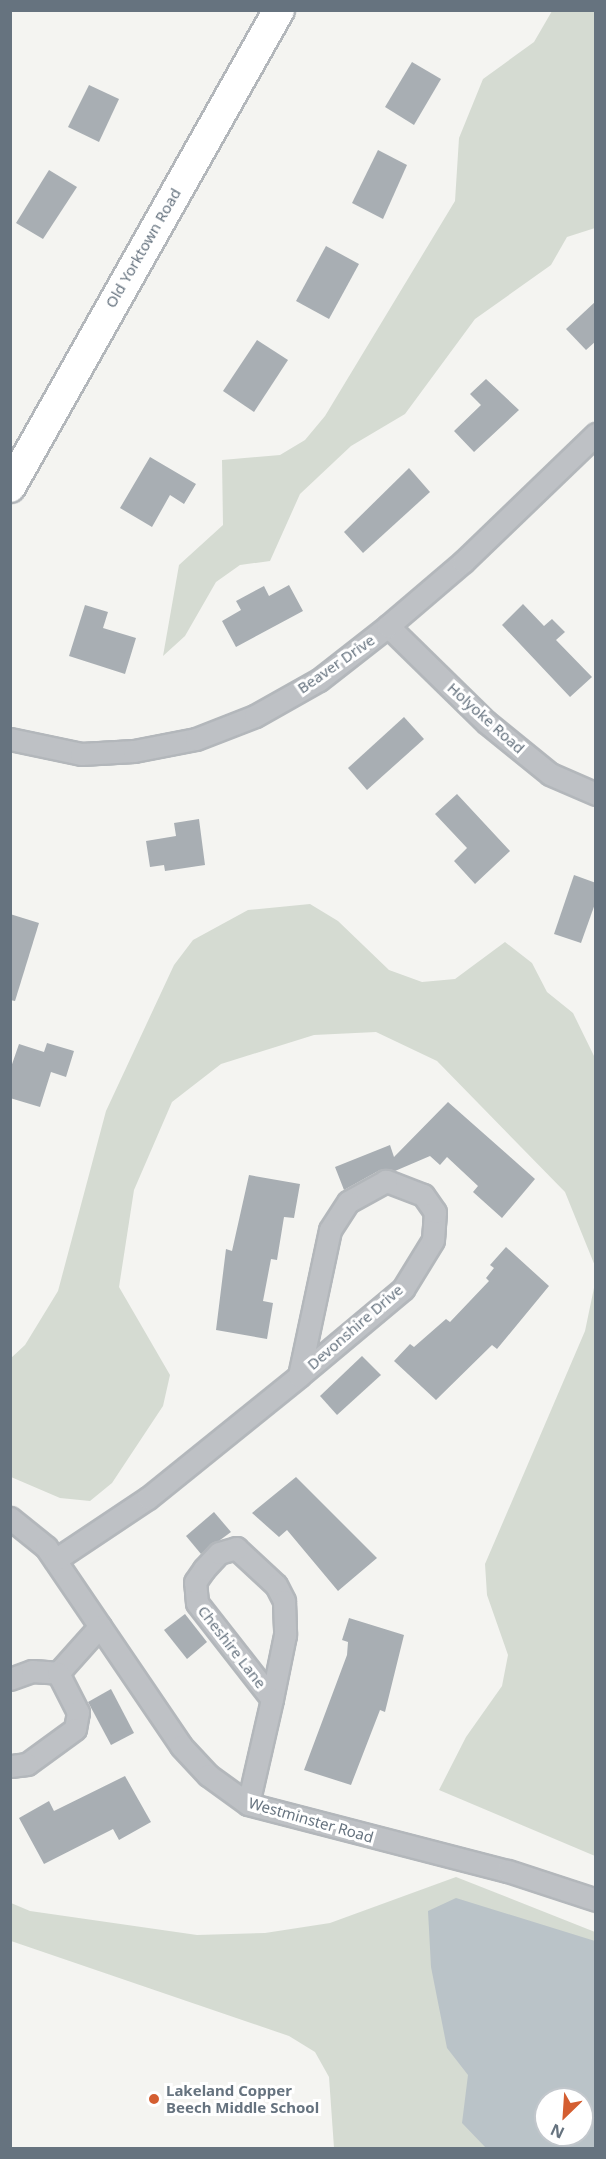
<!DOCTYPE html>
<style>
body{margin:0}
#map{position:relative;width:606px;height:2159px;overflow:hidden;background:#f4f4f1;font-family:"Noto Sans",sans-serif}
div>[style]{position:absolute}
[style*='--x']{left:calc(var(--x)*1px);top:calc(var(--y)*1px);width:calc(var(--w)*1px);rotate:calc(var(--a)*1deg)}
.green>*{inset:0;background:#d5dbd2}
.water>*{inset:0;background:#bac3c8}
.building>*{inset:0;background:#a8aeb3}
.roads{filter:drop-shadow(2px 0 #b3b7bb) drop-shadow(-2px 0 #b3b7bb) drop-shadow(0 2px #b3b7bb) drop-shadow(0 -2px #b3b7bb)}
.minor>*{height:21px;margin:-10.5px;padding:0 10.5px;transform-origin:10.5px;border-radius:10.5px;background:#bec1c5}
.secondary>*{height:30px;margin:-15px;padding:0 15px;transform-origin:15px;border-radius:15px;background:#fff}
.dots>*{width:16px;height:16px;translate:-50% -50%;box-sizing:border-box;border:3px solid #fff;border-radius:50%}
span{translate:-50% -50%;white-space:nowrap;text-align:center;line-height:1.15;-webkit-text-stroke:6px #fff;paint-order:stroke}
.street-label{font-size:15px;color:#66737f}
.poi-label{font-size:15px;color:#66737f;font-weight:700}
.left{translate:0 -50%;text-align:left}
.frame{position:absolute;inset:0;border:12px solid #66737f;pointer-events:none}
.north{position:absolute;left:534px;top:2087px;width:60px;height:60px;box-sizing:border-box;background:#fff;border:2px solid #c2c7cc;border-radius:50%;rotate:205deg;font-size:16px;font-weight:700;line-height:24px;text-align:center;color:#66737f}
.north::after{content:'';display:block;margin:auto;width:21px;height:27px;background:#d45e31;clip-path:polygon(50% 0,100% 100%,50% 72%,0 100%)}
</style>
<div id="map">
<div class="green">
<div style="clip-path:polygon(552px 11px,595px 11px,595px 228px,567px 237px,551px 265px,475px 319px,405px 414px,351px 446px,300px 494px,270px 561px,240px 565px,216px 582px,185px 636px,163px 656px,179px 565px,223px 525px,222px 460px,280px 455px,305px 440px,325px 416px,455px 201px,459px 138px,483px 79px,534px 42px)"></div>
<div style="clip-path:polygon(310px 904px,338px 921px,389px 970px,422px 982px,455px 979px,505px 942px,532px 963px,547px 992px,573px 1013px,595px 1058px,595px 1266px,565px 1192px,437px 1061px,376px 1032px,314px 1035px,221px 1064px,172px 1102px,134px 1190px,119px 1287px,170px 1375px,163px 1406px,112px 1483px,90px 1501px,60px 1498px,11px 1477px,11px 1358px,25px 1345px,58px 1291px,106px 1111px,174px 965px,193px 940px,248px 910px)"></div>
<div style="clip-path:polygon(595px 1283px,595px 1856px,439px 1790px,466px 1737px,502px 1686px,508px 1655px,487px 1595px,485px 1564px,585px 1331px)"></div>
<div style="clip-path:polygon(evenodd,456px 1877px,595px 1932px,595px 2148px,334px 2148px,329px 2077px,315px 2052px,289px 2036px,11px 1941px,11px 1903px,30px 1911px,197px 1935px,265px 1933px,330px 1923px,456px 1877px,546px 2099px,582px 2099px,582px 2135px,546px 2135px,546px 2099px)"></div>
</div>
<div class="water">
<div style="clip-path:polygon(evenodd,456px 1898px,595px 1941px,595px 2148px,486px 2148px,462px 2123px,468px 2075px,447px 2048px,431px 1967px,428px 1911px,456px 1898px,546px 2099px,582px 2099px,582px 2135px,546px 2135px,546px 2099px)"></div>
</div>
<div class="building">
<div style="clip-path:polygon(412px 62px,441px 79px,414px 125px,385px 107px)"></div>
<div style="clip-path:polygon(89px 85px,119px 99px,99px 142px,68px 127px)"></div>
<div style="clip-path:polygon(378px 150px,407px 165px,383px 219px,352px 203px)"></div>
<div style="clip-path:polygon(49px 170px,77px 187px,43px 239px,16px 223px)"></div>
<div style="clip-path:polygon(326px 246px,359px 264px,329px 319px,296px 301px)"></div>
<div style="clip-path:polygon(596px 301px,596px 341px,586px 350px,566px 329px)"></div>
<div style="clip-path:polygon(257px 340px,288px 360px,254px 412px,223px 391px)"></div>
<div style="clip-path:polygon(486px 379px,519px 410px,474px 452px,454px 431px,481px 405px,470px 394px)"></div>
<div style="clip-path:polygon(150px 457px,196px 484px,184px 504px,170px 495px,152px 527px,120px 508px)"></div>
<div style="clip-path:polygon(409px 468px,430px 492px,363px 553px,344px 532px)"></div>
<div style="clip-path:polygon(289px 585px,303px 611px,236px 647px,222px 621px,241px 610px,236px 601px,264px 586px,269px 596px)"></div>
<div style="clip-path:polygon(523px 604px,544px 626px,552px 619px,565px 632px,556px 640px,592px 677px,570px 697px,502px 625px)"></div>
<div style="clip-path:polygon(85px 605px,108px 612px,103px 628px,136px 638px,125px 674px,69px 656px)"></div>
<div style="clip-path:polygon(404px 717px,424px 739px,367px 790px,348px 768px)"></div>
<div style="clip-path:polygon(457px 794px,510px 851px,475px 884px,454px 861px,467px 848px,435px 814px)"></div>
<div style="clip-path:polygon(199px 819px,205px 865px,165px 871px,164px 865px,150px 867px,146px 841px,176px 836px,174px 823px)"></div>
<div style="clip-path:polygon(574px 875px,596px 883px,596px 901px,581px 943px,554px 934px)"></div>
<div style="clip-path:polygon(10px 914px,39px 923px,15px 1001px,10px 1000px)"></div>
<div style="clip-path:polygon(47px 1043px,74px 1051px,66px 1077px,51px 1072px,40px 1107px,10px 1098px,10px 1070px,19px 1044px,44px 1052px)"></div>
<div style="clip-path:polygon(448px 1102px,535px 1179px,502px 1218px,473px 1192px,478px 1186px,447px 1157px,440px 1165px,430px 1156px,395px 1171px,380px 1170px,344px 1190px,335px 1167px,390px 1145px,394px 1157px)"></div>
<div style="clip-path:polygon(249px 1175px,300px 1184px,294px 1218px,284px 1217px,277px 1260px,271px 1259px,263px 1301px,273px 1303px,267px 1339px,216px 1330px,226px 1249px,232px 1251px)"></div>
<div style="clip-path:polygon(506px 1247px,549px 1286px,497px 1349px,492px 1345px,436px 1400px,394px 1361px,410px 1344px,414px 1347px,446px 1319px,450px 1322px,489px 1281px,486px 1278px,494px 1268px,490px 1265px)"></div>
<div style="clip-path:polygon(362px 1356px,381px 1375px,337px 1415px,320px 1396px)"></div>
<div style="clip-path:polygon(296px 1477px,377px 1558px,338px 1591px,287px 1530px,279px 1537px,252px 1513px)"></div>
<div style="clip-path:polygon(214px 1512px,231px 1532px,201px 1554px,186px 1536px)"></div>
<div style="clip-path:polygon(185px 1614px,207px 1642px,187px 1659px,164px 1630px)"></div>
<div style="clip-path:polygon(349px 1618px,404px 1635px,385px 1712px,380px 1710px,351px 1785px,304px 1770px,347px 1655px,348px 1642px,342px 1640px)"></div>
<div style="clip-path:polygon(111px 1689px,134px 1733px,111px 1745px,88px 1702px)"></div>
<div style="clip-path:polygon(125px 1776px,151px 1822px,119px 1840px,113px 1829px,44px 1864px,19px 1818px,49px 1801px,54px 1811px)"></div>
</div>
<div class="roads">
<div class="minor">
<div style="--x:388;--y:626;--w:137;--a:44.4"></div>
<div style="--x:486;--y:722;--w:82;--a:39.1"></div>
<div style="--x:550;--y:774;--w:50;--a:23.5"></div>
<div style="--x:10;--y:739;--w:73;--a:11.9"></div>
<div style="--x:81;--y:754;--w:53;--a:-3.2"></div>
<div style="--x:134;--y:751;--w:63;--a:-11"></div>
<div style="--x:196;--y:739;--w:63;--a:-21.3"></div>
<div style="--x:255;--y:716;--w:73;--a:-29.4"></div>
<div style="--x:319;--y:680;--w:88;--a:-38"></div>
<div style="--x:388;--y:626;--w:99;--a:-40.5"></div>
<div style="--x:463;--y:562;--w:185;--a:-43.9"></div>
<div style="--x:10;--y:1518;--w:46;--a:38.9"></div>
<div style="--x:46;--y:1547;--w:240;--a:55.8"></div>
<div style="--x:181;--y:1746;--w:40;--a:47"></div>
<div style="--x:208;--y:1775;--w:49;--a:35.9"></div>
<div style="--x:248;--y:1804;--w:268;--a:14.5"></div>
<div style="--x:508;--y:1871;--w:93;--a:18.2"></div>
<div style="--x:236;--y:1548;--w:54;--a:42.8"></div>
<div style="--x:276;--y:1585;--w:18;--a:63"></div>
<div style="--x:284;--y:1601;--w:34;--a:88"></div>
<div style="--x:285;--y:1635;--w:65;--a:101.5"></div>
<div style="--x:272;--y:1699;--w:122;--a:-128"></div>
<div style="--x:197;--y:1603;--w:21;--a:-95"></div>
<div style="--x:195;--y:1582;--w:16;--a:-55"></div>
<div style="--x:204;--y:1569;--w:22;--a:-47"></div>
<div style="--x:219;--y:1553;--w:18;--a:-16"></div>
<div style="--x:55;--y:1560;--w:112;--a:-33.7"></div>
<div style="--x:148;--y:1498;--w:194;--a:-38.9"></div>
<div style="--x:299;--y:1376;--w:136;--a:-39.9"></div>
<div style="--x:403;--y:1289;--w:57;--a:-58.5"></div>
<div style="--x:433;--y:1240;--w:28;--a:-86"></div>
<div style="--x:435;--y:1212;--w:21;--a:-125"></div>
<div style="--x:423;--y:1195;--w:40;--a:-159"></div>
<div style="--x:386;--y:1181;--w:43;--a:151.1"></div>
<div style="--x:348;--y:1202;--w:33;--a:123"></div>
<div style="--x:330;--y:1230;--w:149;--a:102"></div>
<div style="--x:58;--y:1673;--w:63;--a:-48.2"></div>
<div style="--x:10;--y:1679;--w:23;--a:-20"></div>
<div style="--x:32;--y:1671;--w:26;--a:4"></div>
<div style="--x:58;--y:1673;--w:44;--a:62.9"></div>
<div style="--x:78;--y:1712;--w:17;--a:100"></div>
<div style="--x:75;--y:1729;--w:59;--a:143.9"></div>
<div style="--x:27;--y:1764;--w:17;--a:173"></div>
<div style="--x:248;--y:1804;--w:108;--a:-77.1"></div>
</div>
<div class="secondary">
<div style="--x:10;--y:487;--w:548;--a:-60.58"></div>
</div>
</div>
<div class="dots">
<div style="left:154px;top:2099px;background:#d45e31"></div>
</div>
<div class="street-label">
<span style="left:143px;top:248px;rotate:-60deg">Old Yorktown Road</span>
<span style="left:336px;top:664px;rotate:-35deg">Beaver Drive</span>
<span style="left:486px;top:718px;rotate:42deg">Holyoke Road</span>
<span style="left:355px;top:1327px;rotate:-41deg">Devonshire Drive</span>
<span style="left:232px;top:1647px;rotate:52deg">Cheshire Lane</span>
<span style="left:311px;top:1820px;rotate:16deg">Westminster Road</span>
</div>
<div class="poi-label">
<span class="left" style="left:166px;top:2099px">Lakeland Copper<br>Beech Middle School</span>
</div>
<div class="frame"></div>
<div class="north">N</div>
</div>
